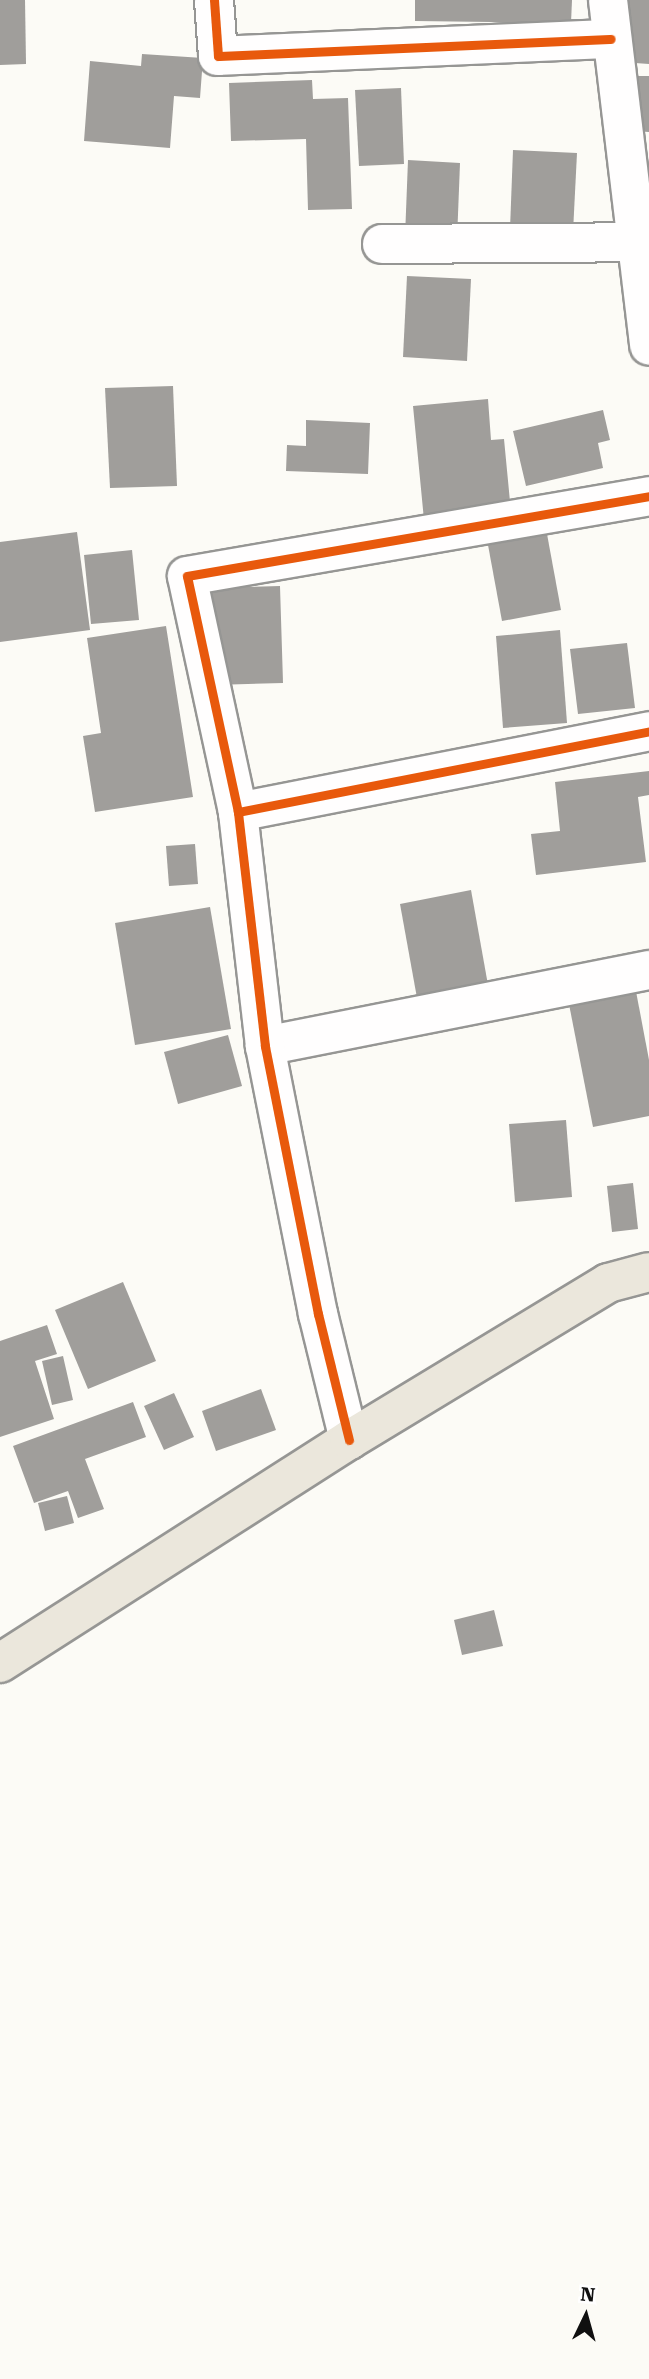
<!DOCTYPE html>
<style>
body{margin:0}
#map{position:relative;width:649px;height:2379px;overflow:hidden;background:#fcfbf6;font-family:"Roboto Serif",serif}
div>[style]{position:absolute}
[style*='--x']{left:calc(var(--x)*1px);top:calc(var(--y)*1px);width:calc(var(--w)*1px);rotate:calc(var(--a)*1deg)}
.building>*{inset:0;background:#a09e9b}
.roads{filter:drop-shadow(2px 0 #969694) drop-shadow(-2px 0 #969694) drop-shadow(0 2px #969694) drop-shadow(0 -2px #969694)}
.minor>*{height:38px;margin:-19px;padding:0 19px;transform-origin:19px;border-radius:19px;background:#fffefe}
.major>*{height:38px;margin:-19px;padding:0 19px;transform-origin:19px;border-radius:19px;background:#ebe7dc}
.cycleway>*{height:9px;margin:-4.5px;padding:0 4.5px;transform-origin:4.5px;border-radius:4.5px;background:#e8590c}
span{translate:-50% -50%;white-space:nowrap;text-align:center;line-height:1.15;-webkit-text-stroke:7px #fff;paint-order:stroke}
.north{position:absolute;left:551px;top:2281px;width:70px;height:70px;-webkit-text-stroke:5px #fff;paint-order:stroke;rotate:5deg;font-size:19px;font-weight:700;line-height:28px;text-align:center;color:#101010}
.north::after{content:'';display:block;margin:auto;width:24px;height:32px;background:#101010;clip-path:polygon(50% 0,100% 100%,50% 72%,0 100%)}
</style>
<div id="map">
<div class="building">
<div style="clip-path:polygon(0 0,25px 0,26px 64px,0 65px)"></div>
<div style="clip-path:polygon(415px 0,572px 0,571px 23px,415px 21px)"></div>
<div style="clip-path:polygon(625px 0,649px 0,649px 64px,621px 62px)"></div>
<div style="clip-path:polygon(142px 54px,203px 58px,200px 98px,174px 96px,170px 148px,84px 141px,90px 61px,141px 66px)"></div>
<div style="clip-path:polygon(637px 76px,649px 76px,649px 132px,634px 131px)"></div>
<div style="clip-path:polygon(312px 80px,313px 99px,348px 98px,352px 209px,308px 210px,306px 139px,231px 141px,229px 83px)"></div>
<div style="clip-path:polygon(401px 88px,404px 164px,359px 166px,355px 90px)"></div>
<div style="clip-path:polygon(513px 150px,577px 153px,573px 232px,510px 229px)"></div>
<div style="clip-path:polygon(408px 160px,460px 163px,457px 240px,405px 237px)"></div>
<div style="clip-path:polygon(407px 276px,471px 279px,467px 361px,403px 357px)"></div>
<div style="clip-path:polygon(173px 386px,177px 486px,110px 488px,105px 388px)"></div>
<div style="clip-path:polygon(488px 399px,491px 440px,504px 439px,511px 512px,424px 520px,413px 406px)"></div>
<div style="clip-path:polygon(603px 410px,610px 440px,598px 443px,603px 468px,526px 486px,513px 431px)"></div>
<div style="clip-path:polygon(306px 420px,370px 423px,368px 474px,286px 471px,287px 445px,306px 446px)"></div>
<div style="clip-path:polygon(77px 532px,90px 630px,0 642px,0 542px)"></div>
<div style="clip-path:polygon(547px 534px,561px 610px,502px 621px,488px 545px)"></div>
<div style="clip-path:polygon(132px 550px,139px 620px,91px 624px,84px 555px)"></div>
<div style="clip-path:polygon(280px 586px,283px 683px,214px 685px,211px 588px)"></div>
<div style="clip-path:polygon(166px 626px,193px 797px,95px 812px,83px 736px,101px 733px,87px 638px)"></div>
<div style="clip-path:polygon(560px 630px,567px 723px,503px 728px,496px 636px)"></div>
<div style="clip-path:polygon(627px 643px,635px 708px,578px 714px,570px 649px)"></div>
<div style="clip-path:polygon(649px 771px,649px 795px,638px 797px,646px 862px,536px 875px,531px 834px,560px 831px,555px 782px)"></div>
<div style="clip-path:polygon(195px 844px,198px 884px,169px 886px,166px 846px)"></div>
<div style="clip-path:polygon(471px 890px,488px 985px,417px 998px,400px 904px)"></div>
<div style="clip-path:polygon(210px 907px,231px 1029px,135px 1045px,115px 923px)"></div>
<div style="clip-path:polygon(635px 986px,649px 1060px,649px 1116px,593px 1127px,568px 999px)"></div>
<div style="clip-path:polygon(228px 1035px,242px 1086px,178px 1104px,164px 1052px)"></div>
<div style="clip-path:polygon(566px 1120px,572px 1197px,515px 1202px,509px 1124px)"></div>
<div style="clip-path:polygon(633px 1183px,638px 1229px,612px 1232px,607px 1186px)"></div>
<div style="clip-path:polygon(123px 1282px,156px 1361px,88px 1389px,55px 1310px)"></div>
<div style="clip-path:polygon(47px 1325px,57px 1354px,35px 1361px,54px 1419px,0 1437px,0 1341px)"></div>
<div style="clip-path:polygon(63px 1356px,73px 1400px,52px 1405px,42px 1361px)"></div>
<div style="clip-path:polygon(261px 1389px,276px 1430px,216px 1451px,202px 1411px)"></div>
<div style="clip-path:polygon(174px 1393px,194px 1437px,164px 1450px,144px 1406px)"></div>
<div style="clip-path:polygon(133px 1402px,146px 1437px,85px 1459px,104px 1509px,78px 1518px,68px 1491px,34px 1503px,13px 1446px)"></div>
<div style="clip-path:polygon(67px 1496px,74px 1523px,45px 1531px,38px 1503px)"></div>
<div style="clip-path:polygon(494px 1610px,503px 1646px,462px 1655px,454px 1620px)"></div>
</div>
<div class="roads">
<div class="minor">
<div style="--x:214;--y:0;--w:56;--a:85.9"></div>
<div style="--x:218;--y:56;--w:393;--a:-2.5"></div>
<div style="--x:608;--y:0;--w:348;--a:83.2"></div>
<div style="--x:382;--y:244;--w:267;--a:-0.4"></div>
<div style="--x:238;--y:812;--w:419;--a:-11.1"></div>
<div style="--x:265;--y:1046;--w:391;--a:-11.2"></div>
<div style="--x:349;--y:1440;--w:130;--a:-103.8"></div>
<div style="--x:318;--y:1314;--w:273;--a:-101.2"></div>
<div style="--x:265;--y:1046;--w:236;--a:-96.6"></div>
<div style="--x:238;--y:812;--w:241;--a:-102.2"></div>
<div style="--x:187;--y:576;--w:469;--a:-9.8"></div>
</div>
<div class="major">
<div style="--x:0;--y:1663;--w:414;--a:-32.6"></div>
<div style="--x:349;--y:1440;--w:303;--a:-31.2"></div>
<div style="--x:608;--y:1283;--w:42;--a:-15"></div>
</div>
</div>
<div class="cycleway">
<div style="--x:214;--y:0;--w:56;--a:85.9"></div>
<div style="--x:218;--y:56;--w:393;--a:-2.5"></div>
<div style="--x:238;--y:812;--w:419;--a:-11.1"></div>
<div style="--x:349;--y:1440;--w:130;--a:-103.8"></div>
<div style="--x:318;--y:1314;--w:273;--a:-101.2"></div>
<div style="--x:265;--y:1046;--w:236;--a:-96.6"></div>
<div style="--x:238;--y:812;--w:241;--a:-102.2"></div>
<div style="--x:187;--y:576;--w:469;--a:-9.8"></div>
</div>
<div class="north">N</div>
</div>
